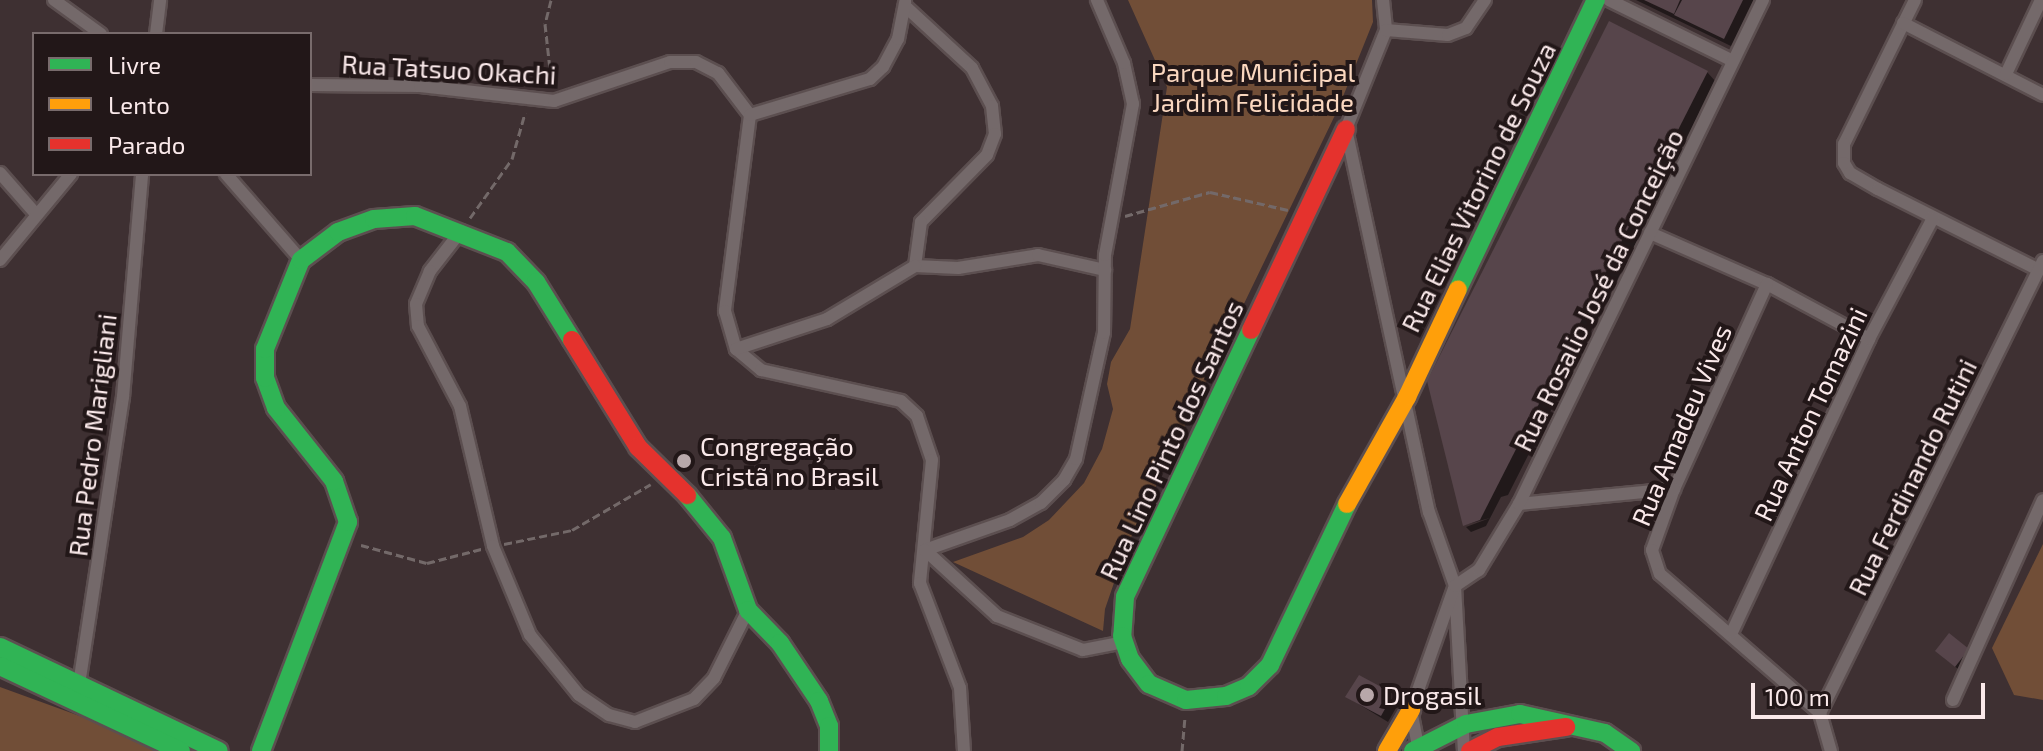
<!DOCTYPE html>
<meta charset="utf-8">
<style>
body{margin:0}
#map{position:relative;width:2043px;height:751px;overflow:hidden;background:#3e3032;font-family:"Exo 2",sans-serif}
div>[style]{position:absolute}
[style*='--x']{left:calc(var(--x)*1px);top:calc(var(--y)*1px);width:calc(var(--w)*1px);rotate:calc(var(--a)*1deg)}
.green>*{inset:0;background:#714e37}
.shadow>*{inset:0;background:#0007}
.building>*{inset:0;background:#57454b}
.path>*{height:3px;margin-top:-1.5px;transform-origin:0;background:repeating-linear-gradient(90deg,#736969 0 8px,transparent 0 12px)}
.roads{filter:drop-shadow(2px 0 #5c4f50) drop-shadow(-2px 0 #5c4f50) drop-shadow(0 2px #5c4f50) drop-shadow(0 -2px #5c4f50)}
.street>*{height:12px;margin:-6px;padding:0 6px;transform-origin:6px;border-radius:6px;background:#74696a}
.fast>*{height:18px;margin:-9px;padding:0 9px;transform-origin:9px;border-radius:9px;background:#30b455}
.slow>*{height:18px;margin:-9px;padding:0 9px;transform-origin:9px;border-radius:9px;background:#ff9f0a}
.jam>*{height:18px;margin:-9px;padding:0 9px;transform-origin:9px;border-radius:9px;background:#e5322d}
.dots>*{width:22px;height:22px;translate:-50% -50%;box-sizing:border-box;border:4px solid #221718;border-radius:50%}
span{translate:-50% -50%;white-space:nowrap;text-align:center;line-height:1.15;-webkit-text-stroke:8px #221718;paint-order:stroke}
.street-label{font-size:26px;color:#fae9ea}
.park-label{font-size:26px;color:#fad7bf}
.poi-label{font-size:26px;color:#fae9ea}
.left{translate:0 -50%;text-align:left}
.legend{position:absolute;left:32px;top:32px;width:280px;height:144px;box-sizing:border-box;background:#221718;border:2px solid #786b6c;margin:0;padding:10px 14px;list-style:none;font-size:24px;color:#fae9ea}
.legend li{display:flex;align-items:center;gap:16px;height:40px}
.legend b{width:40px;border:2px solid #786b6c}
.scale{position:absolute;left:1751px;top:683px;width:234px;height:36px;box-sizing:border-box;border:4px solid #fae9ea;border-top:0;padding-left:10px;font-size:24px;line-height:28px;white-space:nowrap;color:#fae9ea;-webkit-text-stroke:6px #221718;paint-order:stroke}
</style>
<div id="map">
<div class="green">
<div style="clip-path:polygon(1128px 0,1372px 0,1373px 22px,1338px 109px,1126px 548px,1105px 609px,1103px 631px,953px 562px,1023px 537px,1049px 520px,1084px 483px,1102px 449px,1113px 409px,1107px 384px,1111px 362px,1130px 329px,1167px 87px)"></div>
<div style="clip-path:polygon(2043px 544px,2043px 700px,2014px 695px,1992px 648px)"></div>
<div style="clip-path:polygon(0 687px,121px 731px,165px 751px,0 751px)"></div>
</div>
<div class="shadow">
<div style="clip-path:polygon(1636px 0,1758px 0,1735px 48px)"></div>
<div style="clip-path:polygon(1707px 72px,1717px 83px,1508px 495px,1501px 497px,1486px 526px,1471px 532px,1466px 527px,1490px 518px,1464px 525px)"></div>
<div style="clip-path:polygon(1968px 650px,1974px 657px,1962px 672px,1944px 658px)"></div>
<div style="clip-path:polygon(1384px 691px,1396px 708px,1388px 722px,1347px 697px)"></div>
</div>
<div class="building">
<div style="clip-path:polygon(1644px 0,1680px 0,1674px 14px)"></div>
<div style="clip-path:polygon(1682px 0,1743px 0,1724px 39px,1674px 15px)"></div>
<div style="clip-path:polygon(1609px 21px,1708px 71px,1480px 520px,1463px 526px,1427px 381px)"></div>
<div style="clip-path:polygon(1949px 633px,1969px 649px,1955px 667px,1935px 651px)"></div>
<div style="clip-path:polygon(1359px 675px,1385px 689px,1390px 700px,1381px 716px,1345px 697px)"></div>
</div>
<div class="path">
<div style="--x:551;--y:0;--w:25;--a:104"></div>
<div style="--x:545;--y:24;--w:63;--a:83.7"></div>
<div style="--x:1125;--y:216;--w:88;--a:-15.8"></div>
<div style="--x:1210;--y:192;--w:80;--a:13"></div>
<div style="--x:470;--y:218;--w:72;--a:-54.6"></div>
<div style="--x:512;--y:159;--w:48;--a:-74.2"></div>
<div style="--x:504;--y:544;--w:69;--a:-11.6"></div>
<div style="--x:572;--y:530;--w:91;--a:-30.2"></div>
<div style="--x:361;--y:545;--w:68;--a:15.3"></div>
<div style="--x:427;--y:563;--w:56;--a:-14.5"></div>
<div style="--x:1182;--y:751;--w:35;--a:-85"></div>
</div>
<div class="roads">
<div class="street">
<div style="--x:54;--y:0;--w:58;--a:35.9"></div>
<div style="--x:1383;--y:0;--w:30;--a:84"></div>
<div style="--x:1386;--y:30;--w:107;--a:112"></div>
<div style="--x:1346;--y:129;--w:392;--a:77.8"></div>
<div style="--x:1429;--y:512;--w:78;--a:70.6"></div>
<div style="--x:1455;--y:586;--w:165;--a:86.9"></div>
<div style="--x:1609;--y:0;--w:138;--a:26.2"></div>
<div style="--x:1915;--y:0;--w:161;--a:116.2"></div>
<div style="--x:1844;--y:144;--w:19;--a:90"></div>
<div style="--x:1844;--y:163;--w:12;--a:59"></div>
<div style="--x:1850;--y:173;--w:32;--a:30"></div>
<div style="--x:1878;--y:189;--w:180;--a:26.7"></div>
<div style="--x:906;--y:7;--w:90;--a:42.7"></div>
<div style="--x:972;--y:68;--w:43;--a:62.2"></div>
<div style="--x:992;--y:106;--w:28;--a:84"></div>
<div style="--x:995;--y:134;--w:22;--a:111"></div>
<div style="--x:987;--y:155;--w:94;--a:134.6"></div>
<div style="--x:921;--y:222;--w:44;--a:97.8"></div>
<div style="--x:1903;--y:23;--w:157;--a:27.2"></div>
<div style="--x:1386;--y:30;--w:62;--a:4.6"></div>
<div style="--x:1448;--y:35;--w:19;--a:-21"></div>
<div style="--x:1466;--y:28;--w:34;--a:-56"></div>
<div style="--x:156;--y:34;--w:34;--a:-83"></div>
<div style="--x:2006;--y:74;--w:82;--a:-64.7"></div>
<div style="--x:310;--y:85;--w:110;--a:0.5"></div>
<div style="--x:420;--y:86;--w:135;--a:6.4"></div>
<div style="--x:554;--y:101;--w:122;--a:-18.6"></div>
<div style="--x:670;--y:62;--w:26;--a:0"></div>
<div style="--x:696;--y:62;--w:25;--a:27"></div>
<div style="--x:718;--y:73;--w:53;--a:52.7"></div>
<div style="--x:750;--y:115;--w:198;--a:97.3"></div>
<div style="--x:725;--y:311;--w:40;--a:74"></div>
<div style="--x:736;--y:349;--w:33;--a:40"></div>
<div style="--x:761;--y:370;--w:143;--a:12.5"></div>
<div style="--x:901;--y:401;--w:22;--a:43"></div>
<div style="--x:917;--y:416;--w:46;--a:71.2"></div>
<div style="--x:932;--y:460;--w:124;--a:95.6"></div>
<div style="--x:920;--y:583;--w:112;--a:69.1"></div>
<div style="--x:960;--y:688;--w:63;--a:86.4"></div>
<div style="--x:750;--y:115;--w:125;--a:-16.7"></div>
<div style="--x:870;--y:79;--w:18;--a:-43"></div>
<div style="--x:883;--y:67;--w:32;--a:-62"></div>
<div style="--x:898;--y:39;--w:38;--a:-79"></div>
<div style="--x:0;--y:173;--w:53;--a:48.8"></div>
<div style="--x:226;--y:174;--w:114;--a:48.9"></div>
<div style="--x:461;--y:231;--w:51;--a:127.8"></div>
<div style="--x:430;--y:271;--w:36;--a:113"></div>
<div style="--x:416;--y:304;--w:22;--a:85"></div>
<div style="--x:418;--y:326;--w:90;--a:62.3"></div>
<div style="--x:460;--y:406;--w:144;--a:76.7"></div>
<div style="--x:493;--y:546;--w:96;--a:67.4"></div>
<div style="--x:530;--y:635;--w:77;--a:50.8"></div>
<div style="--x:579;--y:695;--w:36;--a:34"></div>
<div style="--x:609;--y:715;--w:27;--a:15"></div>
<div style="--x:635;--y:722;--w:63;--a:-21.3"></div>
<div style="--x:694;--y:699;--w:29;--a:-46"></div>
<div style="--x:714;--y:678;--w:76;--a:-63.4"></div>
<div style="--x:1650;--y:233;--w:128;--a:23.6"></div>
<div style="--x:1767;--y:284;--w:116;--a:28.3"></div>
<div style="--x:0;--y:260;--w:112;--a:-50.5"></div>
<div style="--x:915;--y:266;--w:43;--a:2.7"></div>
<div style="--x:958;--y:268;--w:81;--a:-9.2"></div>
<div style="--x:1038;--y:255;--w:69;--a:12.6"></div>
<div style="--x:1767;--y:284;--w:225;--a:114.4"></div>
<div style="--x:1674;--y:489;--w:65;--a:109.8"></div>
<div style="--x:1652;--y:550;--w:25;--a:72"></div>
<div style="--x:1660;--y:574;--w:212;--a:41"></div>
<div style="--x:1820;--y:713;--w:40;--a:74"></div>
<div style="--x:736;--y:349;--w:96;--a:-18.2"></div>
<div style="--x:827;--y:319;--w:103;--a:-31.1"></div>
<div style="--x:1519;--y:504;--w:156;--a:-5.5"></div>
<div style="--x:925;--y:550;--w:90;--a:-19.4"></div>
<div style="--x:1010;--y:520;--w:35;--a:-29"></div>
<div style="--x:1041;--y:503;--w:33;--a:-45"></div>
<div style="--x:1064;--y:480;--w:24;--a:-60"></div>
<div style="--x:1076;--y:459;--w:129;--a:-77.5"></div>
<div style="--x:1104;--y:333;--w:78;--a:-89.3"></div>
<div style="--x:1105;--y:255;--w:154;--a:-79.5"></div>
<div style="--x:1133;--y:104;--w:42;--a:-102.4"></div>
<div style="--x:1124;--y:63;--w:69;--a:-113.2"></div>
<div style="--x:925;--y:550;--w:98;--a:42.5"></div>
<div style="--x:997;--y:616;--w:92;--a:21.6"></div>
<div style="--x:1083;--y:650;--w:42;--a:-11"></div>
<div style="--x:1732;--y:632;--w:323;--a:-64.9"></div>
<div style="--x:1869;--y:339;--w:137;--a:-62.1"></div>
<div style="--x:78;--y:691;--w:297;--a:-81.3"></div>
<div style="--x:123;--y:397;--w:224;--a:-85.1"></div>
<div style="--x:1953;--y:700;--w:219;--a:-65.8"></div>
<div style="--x:1820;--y:713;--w:504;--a:-63.74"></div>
<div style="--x:1419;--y:751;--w:42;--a:-101"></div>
<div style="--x:1411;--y:710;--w:132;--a:-70.5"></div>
<div style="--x:1455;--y:586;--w:29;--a:-34"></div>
<div style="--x:1479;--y:570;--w:77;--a:-58.8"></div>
<div style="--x:1519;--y:504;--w:560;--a:-64.17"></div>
</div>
<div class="fast">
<div style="--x:1458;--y:289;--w:320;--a:-64.5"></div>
<div style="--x:1251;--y:330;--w:295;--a:115.3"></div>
<div style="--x:1125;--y:597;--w:39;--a:94"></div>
<div style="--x:1122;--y:636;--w:24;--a:71"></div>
<div style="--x:1130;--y:659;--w:31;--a:53"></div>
<div style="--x:1149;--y:684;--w:40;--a:23.4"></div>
<div style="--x:1186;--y:700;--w:40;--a:-5.7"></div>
<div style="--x:1226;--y:696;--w:25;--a:-23"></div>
<div style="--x:1249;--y:686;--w:30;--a:-45"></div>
<div style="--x:1270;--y:665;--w:178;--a:-64.4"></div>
<div style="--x:687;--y:495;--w:55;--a:50.9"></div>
<div style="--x:722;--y:538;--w:77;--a:70.1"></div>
<div style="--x:748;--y:610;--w:46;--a:45.9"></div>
<div style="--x:780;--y:643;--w:70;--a:56.1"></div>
<div style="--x:819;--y:701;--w:27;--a:68"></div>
<div style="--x:829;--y:726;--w:25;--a:90"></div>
<div style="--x:0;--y:647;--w:242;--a:25.4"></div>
<div style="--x:0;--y:666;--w:200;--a:25.2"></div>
<div style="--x:261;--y:751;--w:245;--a:-69.2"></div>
<div style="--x:348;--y:522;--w:43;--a:-108.9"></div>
<div style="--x:334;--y:481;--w:93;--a:-128.5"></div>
<div style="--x:276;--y:408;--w:32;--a:-110"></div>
<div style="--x:265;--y:378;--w:29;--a:-90"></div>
<div style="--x:265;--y:349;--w:96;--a:-68"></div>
<div style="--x:301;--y:260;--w:46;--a:-37.1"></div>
<div style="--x:338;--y:232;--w:38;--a:-20"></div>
<div style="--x:374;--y:219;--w:41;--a:-4.2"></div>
<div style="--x:415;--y:216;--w:99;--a:21.4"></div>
<div style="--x:507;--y:252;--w:42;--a:46"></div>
<div style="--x:536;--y:282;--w:68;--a:58.2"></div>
<div style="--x:1413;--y:751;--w:59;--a:-27"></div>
<div style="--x:1466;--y:724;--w:55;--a:-10.5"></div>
<div style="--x:1520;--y:714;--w:87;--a:12.6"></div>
<div style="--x:1605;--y:733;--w:32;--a:35"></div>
</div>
<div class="slow">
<div style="--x:1347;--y:504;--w:123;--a:-60.7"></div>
<div style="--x:1407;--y:397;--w:119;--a:-64.7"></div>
<div style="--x:1387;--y:751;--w:48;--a:-59.7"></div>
</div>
<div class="jam">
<div style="--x:1251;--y:330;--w:222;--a:-64.7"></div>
<div style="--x:572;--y:340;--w:126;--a:58.3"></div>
<div style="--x:638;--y:447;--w:69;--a:44.4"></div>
<div style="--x:1470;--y:751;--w:31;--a:-27"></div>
<div style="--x:1498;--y:737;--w:69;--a:-8.4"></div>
</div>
</div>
<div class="dots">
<div style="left:684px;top:461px;background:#b8a8aa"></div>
<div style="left:1367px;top:695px;background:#b8a8aa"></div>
</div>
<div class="street-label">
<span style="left:449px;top:69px;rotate:3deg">Rua Tatsuo Okachi</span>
<span style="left:1478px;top:187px;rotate:-64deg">Rua Elias Vitorino de Souza</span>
<span style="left:1598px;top:290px;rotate:-64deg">Rua Rosalio José da Conceição</span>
<span style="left:1810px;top:414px;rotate:-65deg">Rua Anton Tomazini</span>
<span style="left:1681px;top:425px;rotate:-67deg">Rua Amadeu Vives</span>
<span style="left:92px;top:435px;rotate:-83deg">Rua Pedro Marigliani</span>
<span style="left:1171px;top:440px;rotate:-65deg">Rua Lino Pinto dos Santos</span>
<span style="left:1912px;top:477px;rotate:-64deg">Rua Ferdinando Rutini</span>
</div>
<div class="park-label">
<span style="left:1253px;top:87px">Parque Municipal<br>Jardim Felicidade</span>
</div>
<div class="poi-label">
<span class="left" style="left:700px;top:461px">Congregação<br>Cristã no Brasil</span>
<span class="left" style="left:1383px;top:695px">Drogasil</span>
</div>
<ul class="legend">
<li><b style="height:10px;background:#30b455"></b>Livre</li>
<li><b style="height:10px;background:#ff9f0a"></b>Lento</li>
<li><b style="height:10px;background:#e5322d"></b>Parado</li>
</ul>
<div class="scale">100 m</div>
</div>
